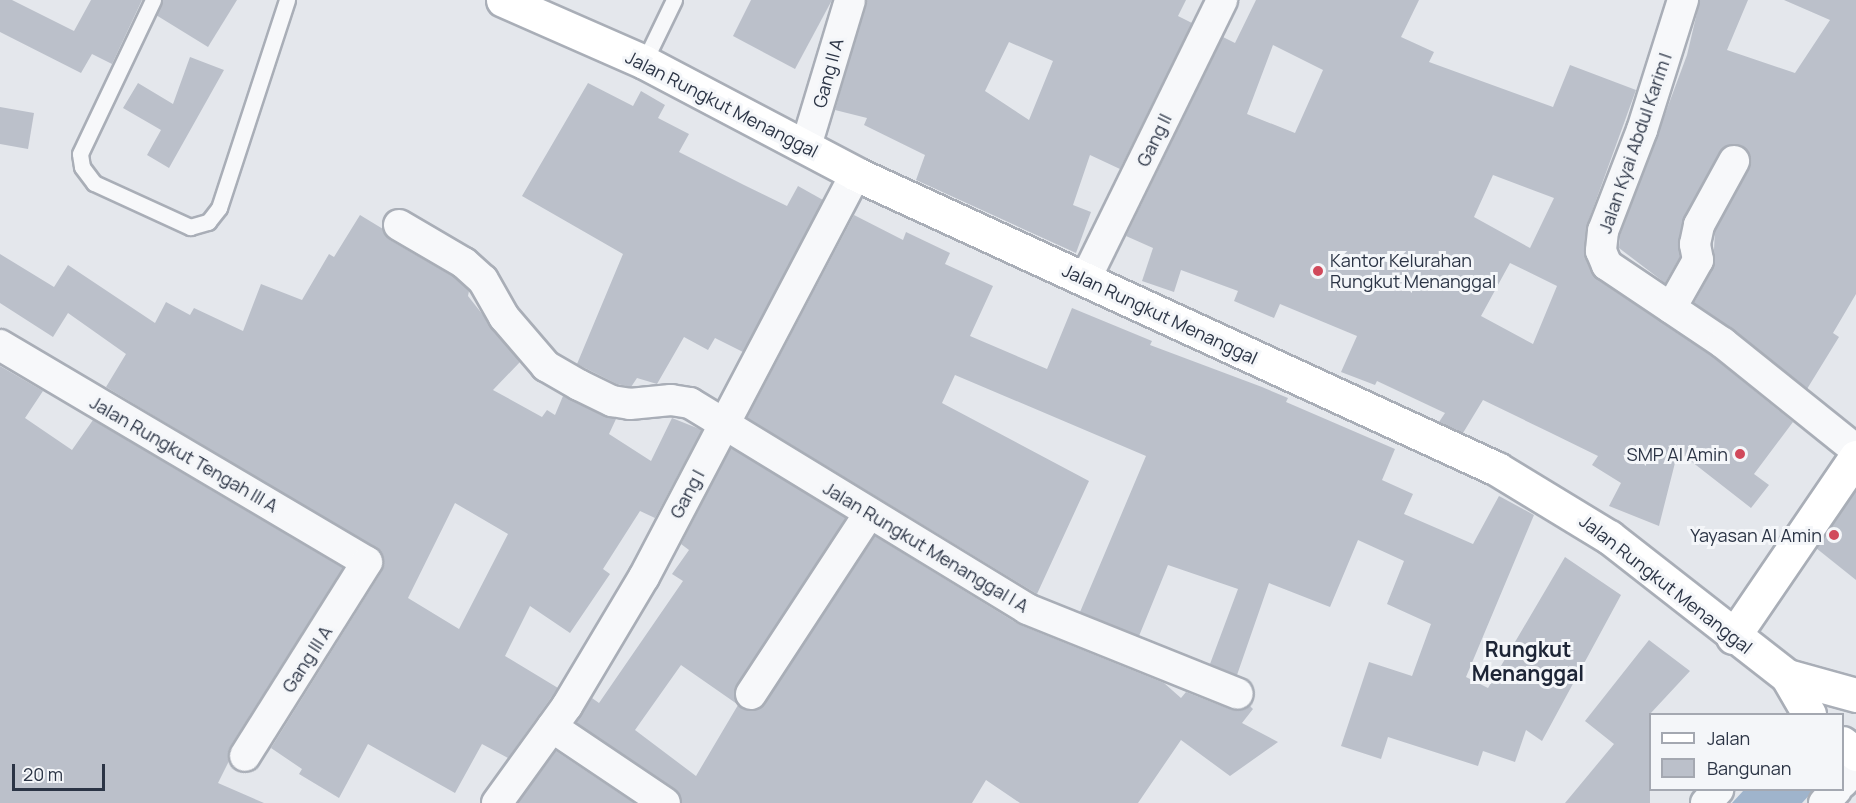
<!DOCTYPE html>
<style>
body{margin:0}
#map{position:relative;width:1856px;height:803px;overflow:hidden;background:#e4e7ec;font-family:Manrope,sans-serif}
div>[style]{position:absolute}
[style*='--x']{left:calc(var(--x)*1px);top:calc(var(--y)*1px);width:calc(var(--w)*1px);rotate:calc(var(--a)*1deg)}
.water>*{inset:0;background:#9fb4cc}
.building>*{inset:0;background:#bbc0ca}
.roads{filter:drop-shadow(2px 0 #a9aeb7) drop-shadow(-2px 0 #a9aeb7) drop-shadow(0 2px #a9aeb7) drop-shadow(0 -2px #a9aeb7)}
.lane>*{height:15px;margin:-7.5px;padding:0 7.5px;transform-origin:7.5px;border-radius:7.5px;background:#f7f8fa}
.street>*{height:30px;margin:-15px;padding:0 15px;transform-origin:15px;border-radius:15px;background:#f7f8fa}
.secondary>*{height:33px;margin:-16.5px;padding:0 16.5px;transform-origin:16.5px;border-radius:16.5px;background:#fff}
.dots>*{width:16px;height:16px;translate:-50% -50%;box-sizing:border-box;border:3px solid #f4f6f9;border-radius:50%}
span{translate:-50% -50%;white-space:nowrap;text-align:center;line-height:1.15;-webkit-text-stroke:6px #f4f6f9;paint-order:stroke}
.street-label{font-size:18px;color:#2b3445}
.poi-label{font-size:18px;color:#2b3445}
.left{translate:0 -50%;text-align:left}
.right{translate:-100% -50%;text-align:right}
.quarter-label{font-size:21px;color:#1d2536;font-weight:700}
.legend{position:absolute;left:1649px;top:713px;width:195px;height:78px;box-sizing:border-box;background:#f4f6f9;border:2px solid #a4a8b1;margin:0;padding:8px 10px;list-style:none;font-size:18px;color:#2b3445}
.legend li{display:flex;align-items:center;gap:12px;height:30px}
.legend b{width:30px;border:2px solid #a4a8b1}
.scale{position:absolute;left:12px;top:764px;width:93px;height:27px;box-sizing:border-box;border:3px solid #2b3445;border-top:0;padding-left:8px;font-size:18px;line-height:21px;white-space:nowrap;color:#2b3445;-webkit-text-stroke:4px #f4f6f9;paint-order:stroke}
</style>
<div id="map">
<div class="water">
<div style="clip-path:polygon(1744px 790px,1814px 790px,1802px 803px,1732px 803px)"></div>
</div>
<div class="building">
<div style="clip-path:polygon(0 0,12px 0,74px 31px,91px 0,142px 0,112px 64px,92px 54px,81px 73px,0 32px)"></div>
<div style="clip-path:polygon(163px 0,237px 0,208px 47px,156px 15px)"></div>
<div style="clip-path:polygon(751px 0,832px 0,795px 69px,733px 36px)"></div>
<div style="clip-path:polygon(evenodd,867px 0,1186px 0,1178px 16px,1192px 23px,1120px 169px,1090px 155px,1073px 205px,1091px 212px,1076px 253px,916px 180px,925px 155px,864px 125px,867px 118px,835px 110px,867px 0,1009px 42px,1053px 61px,1029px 120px,985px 91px,1009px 42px)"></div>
<div style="clip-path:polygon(evenodd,1256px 0,1419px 0,1401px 37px,1434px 52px,1429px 62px,1553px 107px,1570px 65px,1636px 90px,1587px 225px,1585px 257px,1597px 279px,1713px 357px,1793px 422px,1754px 474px,1769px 485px,1751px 508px,1678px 451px,1659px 526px,1609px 506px,1621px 483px,1592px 465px,1598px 456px,1549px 432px,1483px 400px,1463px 433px,1439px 422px,1445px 413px,1377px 381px,1375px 385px,1341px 372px,1357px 336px,1280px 304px,1274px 318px,1234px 301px,1238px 291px,1181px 270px,1174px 292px,1142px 281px,1153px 248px,1126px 236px,1223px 37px,1235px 43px,1256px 0,1273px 45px,1323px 70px,1295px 133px,1247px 114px,1273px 45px,1256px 0,1493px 175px,1554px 198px,1530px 248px,1474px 217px,1493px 175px,1256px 0,1510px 263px,1557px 286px,1533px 344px,1481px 316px,1510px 263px)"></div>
<div style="clip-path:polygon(1700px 0,1748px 0,1727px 50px,1795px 73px,1830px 20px,1784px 0,1856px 0,1856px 294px,1833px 333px,1839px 337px,1807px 389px,1694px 303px,1713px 268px,1715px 231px,1749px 169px,1751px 160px,1743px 146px,1733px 144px,1719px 153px,1684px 217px,1678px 241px,1680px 257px,1665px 283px,1619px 248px,1620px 235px,1687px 55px)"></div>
<div style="clip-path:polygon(190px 57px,224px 70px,169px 168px,147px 155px,161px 130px,123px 108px,138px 83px,173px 104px)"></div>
<div style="clip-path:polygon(588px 83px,633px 106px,641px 91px,665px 105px,658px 118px,689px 134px,679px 152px,744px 185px,787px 206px,798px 186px,823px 200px,743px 352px,715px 338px,708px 350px,684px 337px,657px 384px,637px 378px,631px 387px,617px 384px,577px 364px,623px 254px,522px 196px)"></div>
<div style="clip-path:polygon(0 107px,34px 113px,28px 149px,0 144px)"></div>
<div style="clip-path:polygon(evenodd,360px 215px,383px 229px,390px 240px,454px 277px,469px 291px,468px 296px,520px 362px,493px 390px,542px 417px,547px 410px,555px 415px,563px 396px,616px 419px,609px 434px,651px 461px,672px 418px,702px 430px,655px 518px,640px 511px,603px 569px,610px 574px,570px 633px,530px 606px,505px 656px,558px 688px,508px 758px,482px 744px,455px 793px,368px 744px,339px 798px,299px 774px,302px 769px,271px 748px,382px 571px,382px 553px,106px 387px,126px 354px,68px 313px,53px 337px,0 303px,0 254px,54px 287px,68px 265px,155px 323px,166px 302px,190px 315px,194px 308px,243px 331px,261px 284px,302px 300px,329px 254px,334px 257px,360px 215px,455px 503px,508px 534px,459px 629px,408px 598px,455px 503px)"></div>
<div style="clip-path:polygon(854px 215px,903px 240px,906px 232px,950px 253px,945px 264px,993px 286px,970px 336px,1047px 369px,1072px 308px,1152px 341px,1150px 345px,1262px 387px,1288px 398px,1286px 402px,1395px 449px,1382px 480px,1413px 494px,1404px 514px,1441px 530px,1473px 544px,1499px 496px,1534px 515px,1466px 677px,1488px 688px,1565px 557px,1621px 595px,1542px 741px,1526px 730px,1515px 762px,1483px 751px,1478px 766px,1388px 737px,1381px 759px,1341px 746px,1369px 662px,1412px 676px,1431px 624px,1387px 604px,1404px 561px,1358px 540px,1330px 607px,1269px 583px,1237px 675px,1210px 664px,1238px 589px,1168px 565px,1139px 636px,1080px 612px,1146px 456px,955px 375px,942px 403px,1089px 481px,1037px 594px,747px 418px)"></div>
<div style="clip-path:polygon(0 366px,43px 391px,25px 418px,72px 450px,93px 420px,343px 568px,230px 747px,229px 761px,218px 783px,264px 803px,0 803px)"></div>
<div style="clip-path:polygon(731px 448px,846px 518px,737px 685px,734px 694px,737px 704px,681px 665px,635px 730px,696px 776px,738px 705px,751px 711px,765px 703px,875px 536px,1018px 624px,1164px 683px,1181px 698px,1186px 692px,1232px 710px,1250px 706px,1253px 709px,1242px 723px,1278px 742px,1230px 776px,1181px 740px,1138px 803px,1020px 803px,986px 780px,972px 803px,682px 803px,675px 789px,576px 723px,592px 698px,599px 703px,683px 581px,672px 574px,689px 550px,681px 544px)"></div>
<div style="clip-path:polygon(1856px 490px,1856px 580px,1816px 548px)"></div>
<div style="clip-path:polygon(1649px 640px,1690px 671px,1650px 714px,1650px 803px,1565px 803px,1614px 744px,1585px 721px)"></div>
<div style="clip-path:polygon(556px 751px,634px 803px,518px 803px)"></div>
</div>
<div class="roads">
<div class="lane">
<div style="--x:153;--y:0;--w:170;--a:115.4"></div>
<div style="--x:80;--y:154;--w:13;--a:81"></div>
<div style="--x:82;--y:167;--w:20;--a:53"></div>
<div style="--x:94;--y:183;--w:106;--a:24.6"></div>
<div style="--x:190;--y:227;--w:19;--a:-16"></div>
<div style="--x:208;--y:222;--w:18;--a:-52"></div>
<div style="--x:219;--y:208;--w:219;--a:-71.9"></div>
<div style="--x:644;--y:62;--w:69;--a:-64.2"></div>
</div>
<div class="street">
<div style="--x:1683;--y:0;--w:136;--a:107.5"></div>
<div style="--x:1642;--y:130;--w:108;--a:111.1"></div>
<div style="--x:1603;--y:231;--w:20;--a:96"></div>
<div style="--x:1601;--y:251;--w:15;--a:67"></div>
<div style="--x:1607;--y:265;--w:140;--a:33.9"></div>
<div style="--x:1723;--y:343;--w:171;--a:38.8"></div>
<div style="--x:806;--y:146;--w:152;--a:-73.2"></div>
<div style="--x:399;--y:225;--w:75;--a:30.3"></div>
<div style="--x:464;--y:263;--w:25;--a:42"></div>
<div style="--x:483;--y:280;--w:43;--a:60.4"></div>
<div style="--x:504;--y:317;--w:65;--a:49.4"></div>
<div style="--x:546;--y:366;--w:38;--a:30"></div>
<div style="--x:579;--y:385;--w:37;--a:26"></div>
<div style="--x:612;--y:401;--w:18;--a:9"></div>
<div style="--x:630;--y:404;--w:41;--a:-5.6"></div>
<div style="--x:671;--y:400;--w:19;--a:9"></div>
<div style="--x:690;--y:403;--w:395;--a:31.4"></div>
<div style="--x:1027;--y:609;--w:227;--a:21.9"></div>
<div style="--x:1085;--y:280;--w:312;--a:-63.9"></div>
<div style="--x:1671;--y:308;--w:55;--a:-60.6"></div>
<div style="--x:1698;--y:260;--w:16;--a:-101"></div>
<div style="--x:1695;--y:244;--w:19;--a:-78"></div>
<div style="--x:1699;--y:225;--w:73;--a:-61.3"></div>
<div style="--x:0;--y:345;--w:426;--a:30.6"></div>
<div style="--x:367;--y:562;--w:229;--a:122.2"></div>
<div style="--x:751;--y:694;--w:215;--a:-56.8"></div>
<div style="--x:552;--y:727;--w:136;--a:33.9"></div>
<div style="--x:1842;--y:783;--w:21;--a:-47"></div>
<div style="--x:497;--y:803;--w:120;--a:-54.2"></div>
<div style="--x:567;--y:706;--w:150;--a:-59.2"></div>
<div style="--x:644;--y:577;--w:455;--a:-62.3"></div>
<div style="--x:1706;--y:803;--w:18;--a:-47"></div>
<div style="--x:1824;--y:803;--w:18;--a:-47"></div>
</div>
<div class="secondary">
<div style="--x:503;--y:0;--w:154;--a:23.7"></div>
<div style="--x:644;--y:62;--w:240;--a:27.8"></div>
<div style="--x:856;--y:174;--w:706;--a:24.71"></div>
<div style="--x:1497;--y:469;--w:131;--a:31.3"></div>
<div style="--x:1609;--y:537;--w:226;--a:38"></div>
<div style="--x:1787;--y:676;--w:72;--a:15.4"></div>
<div style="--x:1733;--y:637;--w:218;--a:-55.7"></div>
<div style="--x:1787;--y:676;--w:44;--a:59.9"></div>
<div style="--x:1842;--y:743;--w:18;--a:38"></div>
</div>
</div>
<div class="dots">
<div style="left:1318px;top:271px;background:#d1495b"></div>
<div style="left:1740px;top:454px;background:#d1495b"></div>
<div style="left:1834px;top:535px;background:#d1495b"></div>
</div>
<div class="street-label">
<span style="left:828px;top:73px;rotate:-75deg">Gang II A</span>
<span style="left:722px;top:104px;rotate:27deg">Jalan Rungkut Menanggal</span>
<span style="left:1154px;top:140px;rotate:-64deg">Gang II</span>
<span style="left:1635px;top:143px;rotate:-71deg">Jalan Kyai Abdul Karim I</span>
<span style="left:1160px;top:314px;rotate:25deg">Jalan Rungkut Menanggal</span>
<span style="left:184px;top:454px;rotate:30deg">Jalan Rungkut Tengah III A</span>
<span style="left:687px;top:494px;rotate:-62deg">Gang I</span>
<span style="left:926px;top:547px;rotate:31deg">Jalan Rungkut Menanggal I A</span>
<span style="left:1666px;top:584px;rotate:38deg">Jalan Rungkut Menanggal</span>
<span style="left:307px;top:659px;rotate:-57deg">Gang III A</span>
</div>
<div class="poi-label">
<span class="left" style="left:1330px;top:271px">Kantor Kelurahan<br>Rungkut Menanggal</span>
<span class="right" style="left:1728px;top:454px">SMP Al Amin</span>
<span class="right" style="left:1822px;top:535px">Yayasan Al Amin</span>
</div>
<div class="quarter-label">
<span style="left:1528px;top:661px">Rungkut<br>Menanggal</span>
</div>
<ul class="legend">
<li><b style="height:8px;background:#fff"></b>Jalan</li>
<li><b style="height:16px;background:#bbc0ca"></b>Bangunan</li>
</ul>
<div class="scale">20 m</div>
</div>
